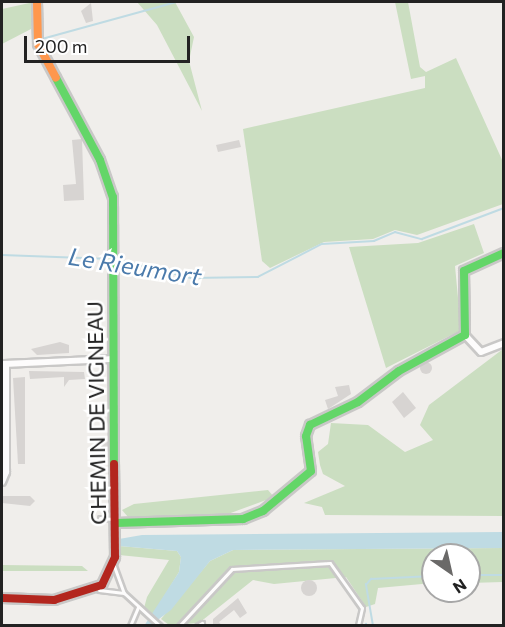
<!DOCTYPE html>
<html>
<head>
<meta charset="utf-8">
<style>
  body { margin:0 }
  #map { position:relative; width:505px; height:627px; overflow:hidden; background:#f0eeeb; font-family:Commissioner,sans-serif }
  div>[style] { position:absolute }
  .forest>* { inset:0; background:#cbdec1 }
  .water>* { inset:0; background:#bfdbe3 }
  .stream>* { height:1.5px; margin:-0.75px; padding:0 0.75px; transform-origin:0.75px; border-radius:0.75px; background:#bfdbe3 }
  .building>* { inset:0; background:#d7d4d2 }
  .round { border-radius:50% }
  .roads { filter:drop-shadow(2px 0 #c9c8c7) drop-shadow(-2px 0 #c9c8c7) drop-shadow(0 2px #c9c8c7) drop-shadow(0 -2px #c9c8c7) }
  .lane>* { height:3px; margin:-1.5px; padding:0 1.5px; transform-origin:1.5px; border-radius:1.5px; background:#fdfcfc }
  .street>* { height:6px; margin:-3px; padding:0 3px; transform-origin:3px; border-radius:3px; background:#fdfcfc }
  .fast>* { height:8px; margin:-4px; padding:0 4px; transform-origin:4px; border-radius:4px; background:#63d668 }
  .slow>* { height:8px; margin:-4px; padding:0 4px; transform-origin:4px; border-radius:4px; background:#ff974d }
  .jam>* { height:8px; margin:-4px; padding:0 4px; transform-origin:4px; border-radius:4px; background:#b3261e }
  span { translate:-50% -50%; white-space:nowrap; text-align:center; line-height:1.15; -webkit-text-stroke:5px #fff; paint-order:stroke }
  .street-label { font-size:22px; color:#222 }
  .water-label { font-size:24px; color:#4a7aab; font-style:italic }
  .frame { position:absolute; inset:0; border:3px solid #222; pointer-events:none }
  .north { position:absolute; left:421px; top:543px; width:60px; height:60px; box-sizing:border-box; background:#fff; border:2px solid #a7a7a7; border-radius:50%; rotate:146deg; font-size:16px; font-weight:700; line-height:24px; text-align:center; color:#222 }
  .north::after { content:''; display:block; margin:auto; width:21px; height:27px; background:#6a6968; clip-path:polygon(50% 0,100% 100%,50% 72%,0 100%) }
  .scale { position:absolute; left:24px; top:36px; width:166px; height:27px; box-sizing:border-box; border:3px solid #222; border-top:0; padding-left:8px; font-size:18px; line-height:21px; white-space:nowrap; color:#222; -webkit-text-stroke:4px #fff; paint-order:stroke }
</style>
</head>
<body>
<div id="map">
  <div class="forest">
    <div style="clip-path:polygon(34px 2px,31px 29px,2px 44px,2px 9px)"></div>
    <div style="clip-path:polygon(137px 2px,175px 2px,194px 37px,189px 61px,202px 111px,157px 25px)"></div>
    <div style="clip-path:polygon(395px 2px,408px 2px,420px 67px,426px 72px,456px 58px,503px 162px,503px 204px,417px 235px,395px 230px,373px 239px,324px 242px,270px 268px,262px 261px,243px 129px,425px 88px,425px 76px,411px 79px)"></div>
    <div style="clip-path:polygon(474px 224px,484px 253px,455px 266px,461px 330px,386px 368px,349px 247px,418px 243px)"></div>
    <div style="clip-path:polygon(503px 349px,503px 516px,325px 515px,322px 507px,304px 503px,345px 486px,323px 474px,320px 465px,318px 452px,328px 444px,331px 423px,368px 425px,405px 452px,433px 440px,420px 425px,429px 405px)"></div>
    <div style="clip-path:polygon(268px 490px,274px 497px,228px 514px,128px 517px,122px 510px,134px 504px)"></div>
    <div style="clip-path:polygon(119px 546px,177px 551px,181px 557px,179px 572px,152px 616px,144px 608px,147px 597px,169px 560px,119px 555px)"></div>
    <div style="clip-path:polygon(503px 548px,503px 582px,469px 583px,469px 555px,433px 555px,433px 583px,378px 588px,375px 604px,366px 607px,346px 577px,274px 584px,253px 580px,199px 623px,169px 625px,161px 619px,210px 561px,233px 550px)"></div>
    <div style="clip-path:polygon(2px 565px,82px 566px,88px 571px,2px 571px)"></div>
  </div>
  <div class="water">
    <div style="clip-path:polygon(503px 532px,504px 548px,233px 550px,210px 561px,171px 610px,151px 625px,144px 626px,179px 572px,181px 557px,177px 551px,119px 546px,119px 539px,142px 535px)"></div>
  </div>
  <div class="stream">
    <div style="left:42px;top:39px;width:139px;rotate:-15.4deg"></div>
    <div style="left:2px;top:255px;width:109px;rotate:2.1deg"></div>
    <div style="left:116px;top:259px;width:77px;rotate:14.2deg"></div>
    <div style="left:191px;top:278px;width:67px;rotate:-0.9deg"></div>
    <div style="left:258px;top:277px;width:72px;rotate:-27.3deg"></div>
    <div style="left:322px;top:244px;width:52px;rotate:-3.3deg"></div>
    <div style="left:374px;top:241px;width:23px;rotate:-23deg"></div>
    <div style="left:395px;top:232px;width:28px;rotate:15deg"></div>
    <div style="left:422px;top:239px;width:88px;rotate:-20.7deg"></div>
    <div style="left:469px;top:575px;width:35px"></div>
    <div style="left:365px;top:626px;width:2px;rotate:-63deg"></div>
    <div style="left:373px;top:626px;width:42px;rotate:-99.7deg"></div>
    <div style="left:366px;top:585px;width:8px;rotate:-50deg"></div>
    <div style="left:371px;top:579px;width:62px;rotate:-2.8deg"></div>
  </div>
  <div class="building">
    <div style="clip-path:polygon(91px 3px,93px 21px,86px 23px,81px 11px)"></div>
    <div style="clip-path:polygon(82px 139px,84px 200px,64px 201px,63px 185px,76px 184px,72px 140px)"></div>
    <div style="clip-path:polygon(239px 140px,241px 147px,218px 152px,216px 145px)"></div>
    <div style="clip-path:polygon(60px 342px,69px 345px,69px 353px,37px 355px,31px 349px)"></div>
    <div class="round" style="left:420px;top:362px;width:12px;height:12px"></div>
    <div style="clip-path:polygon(29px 371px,84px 372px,85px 379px,69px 380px,64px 387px,64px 377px,30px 379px)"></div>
    <div style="clip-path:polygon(25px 377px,25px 464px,18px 464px,13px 378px)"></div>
    <div style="clip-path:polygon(349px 385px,351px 394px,328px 409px,325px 400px,338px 396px,335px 387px)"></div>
    <div style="clip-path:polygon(403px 392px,416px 408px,404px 418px,392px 402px)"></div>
    <div style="clip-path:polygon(108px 440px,108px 454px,98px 456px,95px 443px)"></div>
    <div style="clip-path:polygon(2px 496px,30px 496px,35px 501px,30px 506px,2px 503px)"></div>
    <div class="round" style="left:301px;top:580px;width:16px;height:16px"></div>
    <div style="clip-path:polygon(238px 598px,247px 613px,240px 618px,234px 610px,219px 622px,222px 626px,213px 626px,213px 619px)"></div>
  </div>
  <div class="roads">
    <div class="lane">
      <div style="left:100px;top:518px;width:14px;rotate:4deg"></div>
      <div style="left:114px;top:566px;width:29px;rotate:70deg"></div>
      <div style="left:124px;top:593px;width:49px;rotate:42.5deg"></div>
      <div style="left:99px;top:590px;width:25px;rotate:7deg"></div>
      <div style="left:130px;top:626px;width:21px;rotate:-67deg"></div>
      <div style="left:179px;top:626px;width:78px;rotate:-47.1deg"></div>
      <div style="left:232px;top:569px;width:98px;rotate:-3.5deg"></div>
      <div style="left:330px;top:563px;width:55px;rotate:54.6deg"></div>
      <div style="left:362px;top:608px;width:18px;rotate:103deg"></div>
      <div style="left:197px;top:626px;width:6px;rotate:-31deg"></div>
    </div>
    <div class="street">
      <div style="left:465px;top:335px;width:23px;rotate:47deg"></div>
      <div style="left:481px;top:352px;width:25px;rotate:-21deg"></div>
      <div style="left:2px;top:364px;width:110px;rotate:-2.6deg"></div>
      <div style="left:2px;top:482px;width:11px;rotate:-68deg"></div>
      <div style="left:6px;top:472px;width:108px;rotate:-90deg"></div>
    </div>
    <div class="fast">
      <div style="left:56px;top:78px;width:93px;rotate:61.8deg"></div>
      <div style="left:100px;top:160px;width:39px;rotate:71deg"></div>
      <div style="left:113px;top:197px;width:267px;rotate:89.8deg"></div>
      <div style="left:116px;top:523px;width:127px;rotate:-1.8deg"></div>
      <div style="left:243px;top:519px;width:22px;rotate:-22deg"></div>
      <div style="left:263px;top:511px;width:62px;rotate:-39.8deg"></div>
      <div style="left:311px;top:471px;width:35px;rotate:-98deg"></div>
      <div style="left:306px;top:436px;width:12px;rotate:-70deg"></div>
      <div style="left:310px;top:425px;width:53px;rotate:-25.6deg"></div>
      <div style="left:358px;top:402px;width:51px;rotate:-37.1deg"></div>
      <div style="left:399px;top:371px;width:75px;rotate:-28.6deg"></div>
      <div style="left:465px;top:335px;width:64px;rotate:-90.9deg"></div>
      <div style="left:464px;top:271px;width:44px;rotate:-24.2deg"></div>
    </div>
    <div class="slow">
      <div style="left:37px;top:2px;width:42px;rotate:88.6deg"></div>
      <div style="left:38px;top:44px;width:38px;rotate:62deg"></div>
    </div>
    <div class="jam">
      <div style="left:2px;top:598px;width:52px;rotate:2.2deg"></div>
      <div style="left:54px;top:600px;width:50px;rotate:-17.4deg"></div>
      <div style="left:102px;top:585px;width:31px;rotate:-65deg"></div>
      <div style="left:115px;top:557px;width:93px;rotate:-90.6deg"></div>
    </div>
  </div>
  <div class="street-label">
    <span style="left:96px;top:413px;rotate:-91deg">CHEMIN DE VIGNEAU</span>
  </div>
  <div class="water-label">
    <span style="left:135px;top:266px;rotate:9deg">Le Rieumort</span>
  </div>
  <div class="frame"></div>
  <div class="north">N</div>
  <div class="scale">200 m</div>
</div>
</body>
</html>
